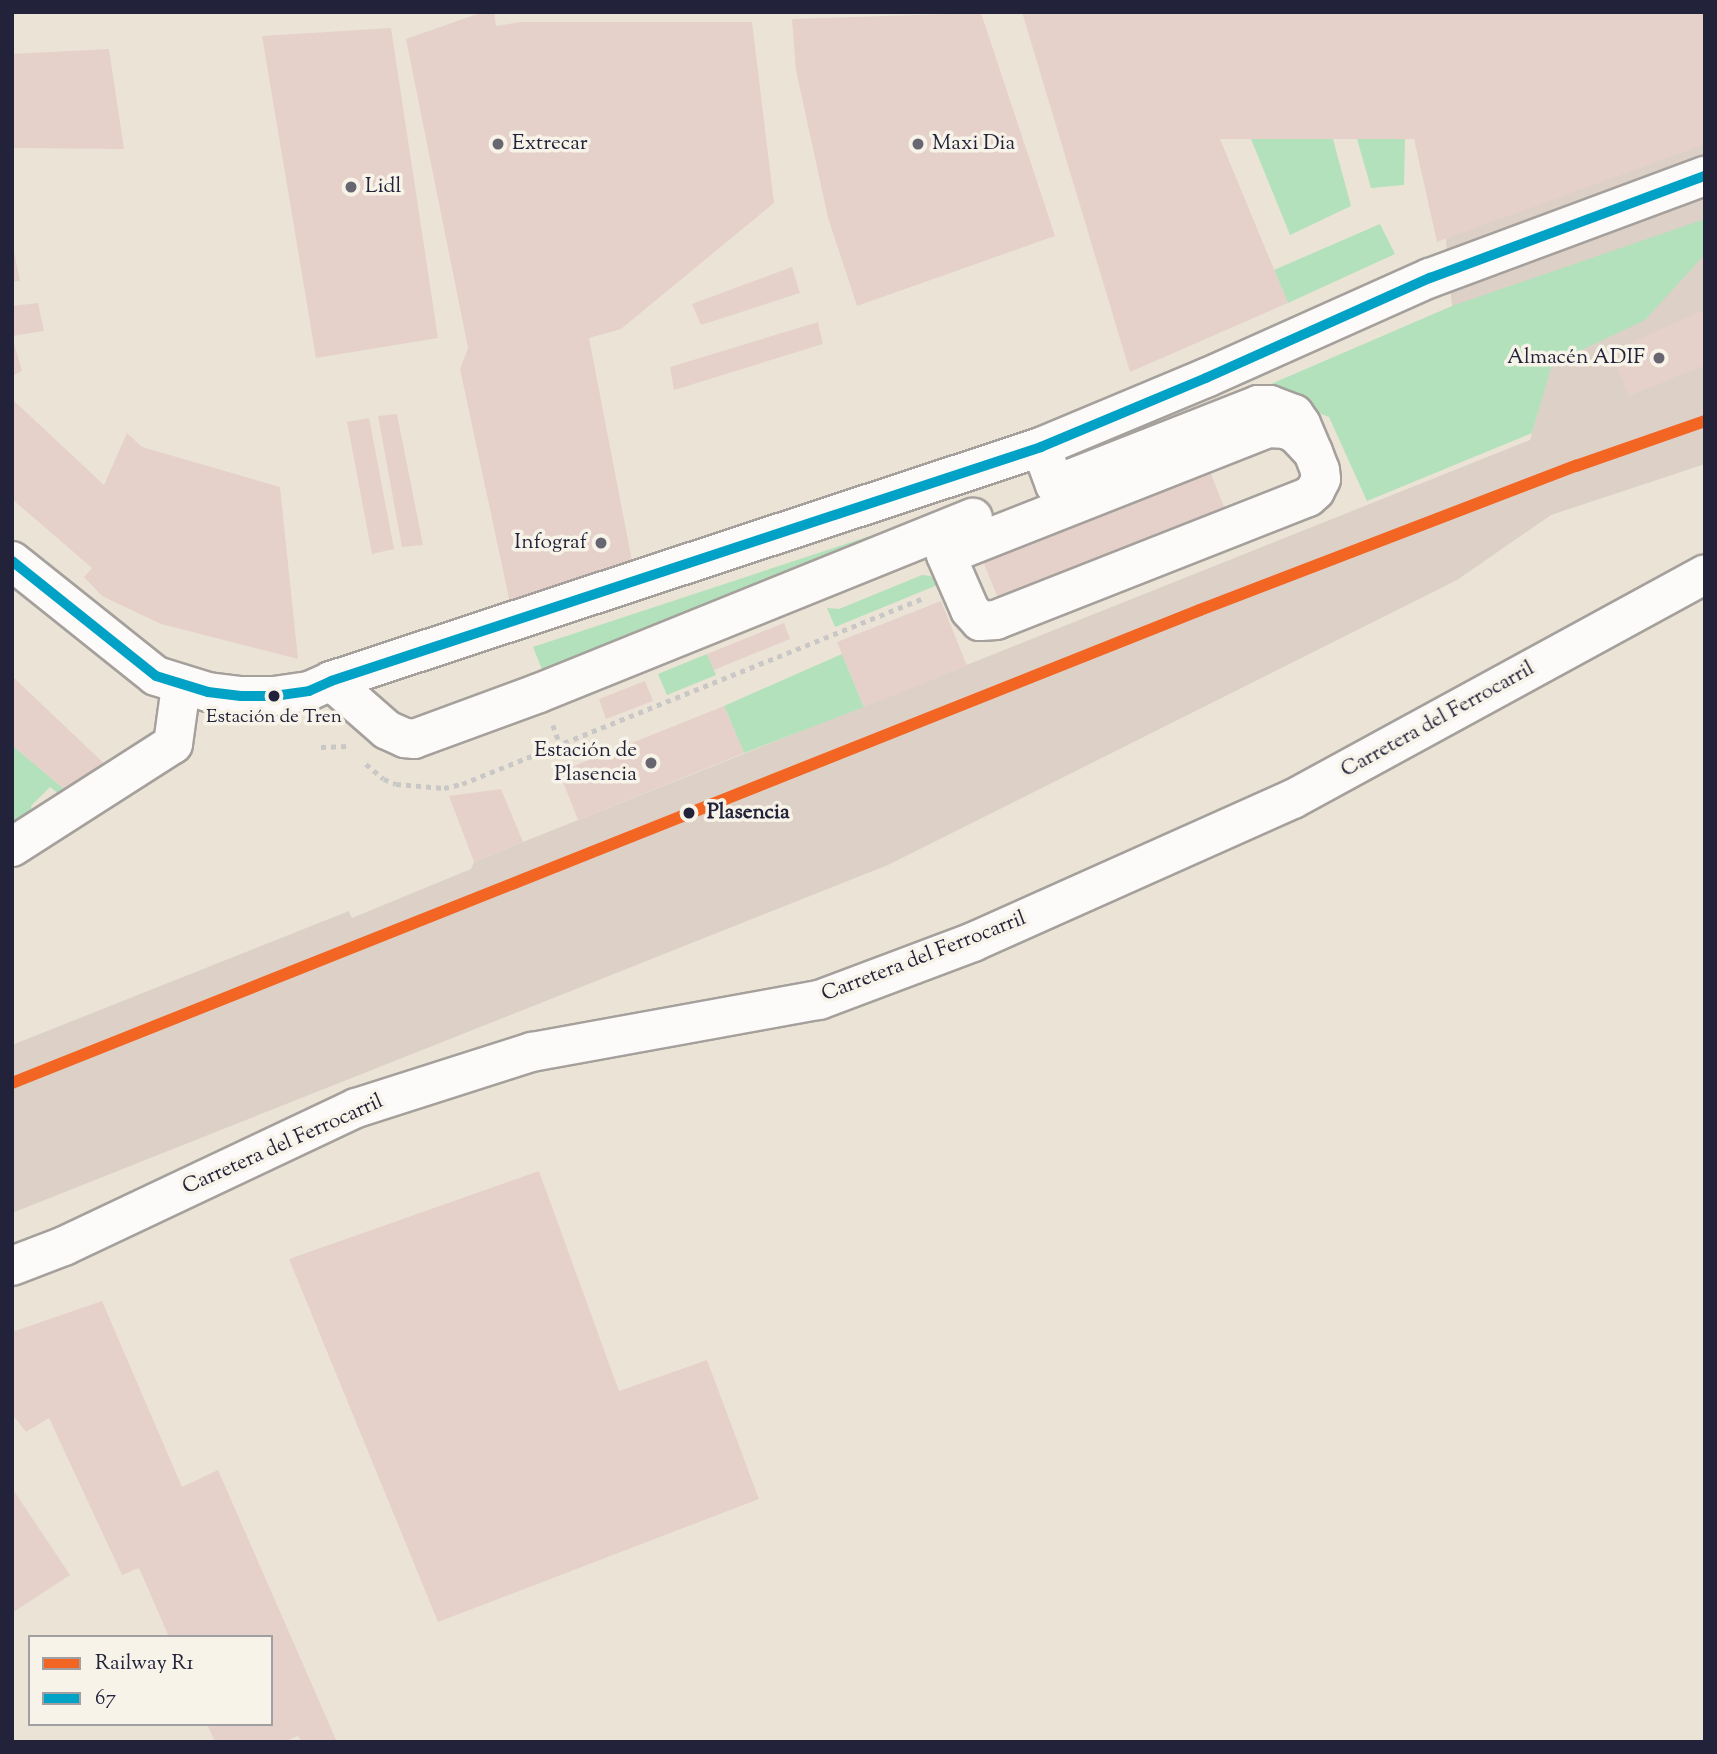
<!DOCTYPE html>
<html>
<head>
<meta charset="utf-8">
<style>
  body { margin:0 }
  #map { position:relative; width:1717px; height:1754px; overflow:hidden; background:#ebe4d6; font-family:"Sorts Mill Goudy",serif }
  div>[style] { position:absolute }
  .industrial>* { inset:0; background:#dcd0c7 }
  .green>* { inset:0; background:#b2e1bb }
  .building>* { inset:0; background:#e5d1ca }
  .path>* { height:4.5px; margin-top:-2.25px; transform-origin:0; background:repeating-linear-gradient(90deg,#cac8c7 0 5px,transparent 0 10px) }
  .roads { filter:drop-shadow(2px 0 #a5a09c) drop-shadow(-2px 0 #a5a09c) drop-shadow(0 2px #a5a09c) drop-shadow(0 -2px #a5a09c) }
  .minor>* { height:38px; margin:-19px; padding:0 19px; transform-origin:19px; border-radius:19px; background:#fcfbf9 }
  .bus-1>* { height:10px; margin:-5px; padding:0 5px; transform-origin:5px; border-radius:5px; background:#02a2c7 }
  .rail-1>* { height:12px; margin:-6px; padding:0 6px; transform-origin:6px; border-radius:6px; background:#f26522 }
  .dots>* { width:19px; height:19px; translate:-50% -50%; box-sizing:border-box; border:4px solid #f7f3e8; border-radius:50% }
  span { translate:-50% -50%; white-space:nowrap; text-align:center; line-height:1.15; -webkit-text-stroke:7px #f7f3e8; paint-order:stroke }
  .bus-label { font-size:19px; color:#22223b }
  .poi-label { font-size:21px; color:#22223b }
  .left { translate:0 -50%; text-align:left }
  .right { translate:-100% -50%; text-align:right }
  .street-label { font-size:21px; color:#22223b }
  .stop-label { font-size:21px; color:#22223b; font-weight:700 }
  .frame { position:absolute; inset:0; border:14px solid #22223b; pointer-events:none }
  .legend { position:absolute; left:28px; top:1635px; width:245px; height:91px; box-sizing:border-box; background:#f7f3e8; border:2px solid #a29fa3; margin:0; padding:9px 12px; list-style:none; font-size:21px; color:#22223b }
  .legend li { display:flex; align-items:center; gap:14px; height:35px }
  .legend b { width:35px; border:2px solid #a29fa3 }
</style>
</head>
<body>
<div id="map">
  <div class="industrial">
    <div style="clip-path:polygon(1425px 12px,1705px 12px,1705px 464px,1551px 515px,1457px 580px,888px 865px,12px 1213px,12px 1045px,349px 911px,352px 918px,471px 869px,474px 862px,523px 842px,1530px 440px,1551px 365px,1487px 395px,1452px 306px)"></div>
  </div>
  <div class="green">
    <div style="clip-path:polygon(1251px 139px,1333px 139px,1351px 206px,1290px 235px)"></div>
    <div style="clip-path:polygon(1357px 139px,1405px 139px,1404px 185px,1371px 188px)"></div>
    <div style="clip-path:polygon(1705px 219px,1705px 254px,1645px 320px,1552px 364px,1532px 433px,1367px 501px,1329px 417px,1265px 392px,1271px 384px,1452px 306px)"></div>
    <div style="clip-path:polygon(1380px 224px,1395px 254px,1288px 303px,1274px 270px)"></div>
    <div style="clip-path:polygon(870px 536px,877px 545px,545px 677px,533px 647px)"></div>
    <div style="clip-path:polygon(922px 575px,930px 576px,940px 584px,835px 627px,827px 608px,839px 609px)"></div>
    <div style="clip-path:polygon(707px 654px,716px 675px,667px 695px,658px 674px)"></div>
    <div style="clip-path:polygon(842px 654px,864px 707px,744px 753px,724px 706px)"></div>
    <div style="clip-path:polygon(12px 745px,76px 799px,65px 799px,50px 787px,31px 806px,35px 821px,12px 834px)"></div>
  </div>
  <div class="building">
    <div style="clip-path:polygon(483px 12px,494px 12px,496px 26px,521px 22px,752px 22px,774px 203px,621px 329px,589px 338px,633px 566px,510px 603px,460px 369px,468px 348px,406px 39px)"></div>
    <div style="clip-path:polygon(1022px 12px,1705px 12px,1705px 144px,1437px 242px,1414px 139px,1220px 139px,1288px 303px,1130px 372px)"></div>
    <div style="clip-path:polygon(981px 13px,1055px 236px,857px 306px,828px 218px,796px 70px,792px 19px)"></div>
    <div style="clip-path:polygon(391px 28px,438px 338px,316px 358px,262px 36px)"></div>
    <div style="clip-path:polygon(109px 49px,124px 149px,12px 148px,12px 54px)"></div>
    <div style="clip-path:polygon(12px 241px,20px 281px,12px 282px)"></div>
    <div style="clip-path:polygon(792px 267px,800px 293px,701px 325px,692px 304px)"></div>
    <div style="clip-path:polygon(38px 303px,44px 331px,12px 336px,12px 306px)"></div>
    <div style="clip-path:polygon(1701px 311px,1705px 319px,1705px 365px,1629px 396px,1611px 352px)"></div>
    <div style="clip-path:polygon(818px 322px,823px 344px,674px 390px,670px 367px)"></div>
    <div style="clip-path:polygon(12px 337px,22px 371px,12px 376px)"></div>
    <div style="clip-path:polygon(12px 399px,104px 485px,127px 433px,142px 447px,280px 487px,298px 659px,161px 624px,102px 596px,84px 577px,92px 568px,12px 499px)"></div>
    <div style="clip-path:polygon(397px 414px,423px 545px,402px 547px,378px 416px)"></div>
    <div style="clip-path:polygon(369px 418px,394px 549px,372px 554px,347px 422px)"></div>
    <div style="clip-path:polygon(1207px 464px,1227px 514px,1001px 606px,981px 556px)"></div>
    <div style="clip-path:polygon(941px 601px,967px 666px,864px 707px,837px 642px)"></div>
    <div style="clip-path:polygon(784px 623px,790px 639px,714px 670px,707px 654px)"></div>
    <div style="clip-path:polygon(12px 676px,112px 771px,76px 799px,12px 745px)"></div>
    <div style="clip-path:polygon(645px 681px,653px 701px,606px 719px,599px 699px)"></div>
    <div style="clip-path:polygon(724px 706px,744px 753px,578px 820px,559px 772px)"></div>
    <div style="clip-path:polygon(501px 789px,523px 842px,474px 862px,449px 796px)"></div>
    <div style="clip-path:polygon(539px 1171px,619px 1391px,707px 1360px,759px 1499px,438px 1622px,289px 1259px)"></div>
    <div style="clip-path:polygon(102px 1301px,182px 1487px,218px 1470px,337px 1742px,302px 1742px,298px 1736px,284px 1742px,215px 1742px,207px 1724px,271px 1724px,271px 1637px,169px 1637px,139px 1568px,122px 1575px,49px 1418px,26px 1432px,12px 1414px,12px 1332px)"></div>
    <div style="clip-path:polygon(12px 1488px,70px 1575px,12px 1613px)"></div>
  </div>
  <div class="path">
    <div style="left:553px;top:725px;width:20px;rotate:70deg"></div>
    <div style="left:321px;top:747px;width:26px;rotate:-2deg"></div>
    <div style="left:366px;top:764px;width:23px;rotate:40deg"></div>
    <div style="left:384px;top:779px;width:13px;rotate:23deg"></div>
    <div style="left:396px;top:784px;width:48px;rotate:4.8deg"></div>
    <div style="left:444px;top:788px;width:18px;rotate:-13deg"></div>
    <div style="left:462px;top:784px;width:500px;rotate:-21.95deg"></div>
  </div>
  <div class="roads">
    <div class="minor">
      <div style="left:1041px;top:447px;width:40px;rotate:69.8deg"></div>
      <div style="left:1055px;top:485px;width:218px;rotate:-21.5deg"></div>
      <div style="left:1258px;top:405px;width:12px"></div>
      <div style="left:1270px;top:405px;width:26px;rotate:21deg"></div>
      <div style="left:1294px;top:414px;width:12px;rotate:55deg"></div>
      <div style="left:1301px;top:424px;width:30px;rotate:67deg"></div>
      <div style="left:1313px;top:452px;width:19px;rotate:69deg"></div>
      <div style="left:1320px;top:470px;width:9px;rotate:84deg"></div>
      <div style="left:1321px;top:479px;width:13px;rotate:117deg"></div>
      <div style="left:1315px;top:491px;width:9px;rotate:139deg"></div>
      <div style="left:1308px;top:497px;width:335px;rotate:158.5deg"></div>
      <div style="left:996px;top:620px;width:16px;rotate:176deg"></div>
      <div style="left:980px;top:621px;width:15px;rotate:-132deg"></div>
      <div style="left:970px;top:610px;width:60px;rotate:-113.6deg"></div>
      <div style="left:946px;top:555px;width:346px;rotate:-21.5deg"></div>
      <div style="left:1268px;top:428px;width:18px;rotate:3deg"></div>
      <div style="left:1286px;top:429px;width:11px;rotate:27deg"></div>
      <div style="left:1296px;top:434px;width:25px;rotate:47deg"></div>
      <div style="left:12px;top:561px;width:184px;rotate:38.6deg"></div>
      <div style="left:156px;top:676px;width:54px;rotate:17.1deg"></div>
      <div style="left:208px;top:692px;width:33px;rotate:7deg"></div>
      <div style="left:241px;top:696px;width:33px"></div>
      <div style="left:274px;top:696px;width:35px;rotate:-8deg"></div>
      <div style="left:309px;top:691px;width:24px;rotate:-24deg"></div>
      <div style="left:331px;top:681px;width:748px;rotate:-18.24deg"></div>
      <div style="left:1041px;top:447px;width:179px;rotate:-22.7deg"></div>
      <div style="left:1206px;top:378px;width:245px;rotate:-24.1deg"></div>
      <div style="left:1430px;top:278px;width:293px;rotate:-20.4deg"></div>
      <div style="left:331px;top:681px;width:74px;rotate:41.2deg"></div>
      <div style="left:387px;top:730px;width:20px;rotate:24deg"></div>
      <div style="left:405px;top:738px;width:9px;rotate:6deg"></div>
      <div style="left:414px;top:739px;width:133px;rotate:-20.2deg"></div>
      <div style="left:539px;top:693px;width:468px;rotate:-22deg"></div>
      <div style="left:12px;top:847px;width:191px;rotate:-32.6deg"></div>
      <div style="left:173px;top:744px;width:59px;rotate:-82.1deg"></div>
      <div style="left:12px;top:1266px;width:56px;rotate:-21deg"></div>
      <div style="left:64px;top:1246px;width:323px;rotate:-25.3deg"></div>
      <div style="left:356px;top:1108px;width:185px;rotate:-17.7deg"></div>
      <div style="left:532px;top:1052px;width:292px;rotate:-10.3deg"></div>
      <div style="left:819px;top:1000px;width:165px;rotate:-20.6deg"></div>
      <div style="left:973px;top:942px;width:350px;rotate:-24.1deg"></div>
      <div style="left:1293px;top:799px;width:469px;rotate:-28.6deg"></div>
    </div>
  </div>
  <div class="bus-1">
    <div style="left:12px;top:561px;width:184px;rotate:38.6deg"></div>
    <div style="left:156px;top:676px;width:54px;rotate:17.1deg"></div>
    <div style="left:208px;top:692px;width:33px;rotate:7deg"></div>
    <div style="left:241px;top:696px;width:33px"></div>
    <div style="left:274px;top:696px;width:35px;rotate:-8deg"></div>
    <div style="left:309px;top:691px;width:24px;rotate:-24deg"></div>
    <div style="left:331px;top:681px;width:748px;rotate:-18.24deg"></div>
    <div style="left:1041px;top:447px;width:179px;rotate:-22.7deg"></div>
    <div style="left:1206px;top:378px;width:245px;rotate:-24.1deg"></div>
    <div style="left:1430px;top:278px;width:293px;rotate:-20.4deg"></div>
  </div>
  <div class="rail-1">
    <div style="left:12px;top:1083px;width:1279px;rotate:-21.71deg"></div>
    <div style="left:1200px;top:610px;width:403px;rotate:-21deg"></div>
    <div style="left:1576px;top:466px;width:137px;rotate:-19.2deg"></div>
  </div>
  <div class="dots">
    <div style="left:498px;top:144px;background:#686671"></div>
    <div style="left:918px;top:144px;background:#686671"></div>
    <div style="left:351px;top:187px;background:#686671"></div>
    <div style="left:1659px;top:358px;background:#686671"></div>
    <div style="left:601px;top:543px;background:#686671"></div>
    <div style="left:274px;top:696px;background:#22223b"></div>
    <div style="left:651px;top:763px;background:#686671"></div>
    <div style="left:689px;top:813px;background:#22223b"></div>
  </div>
  <div class="bus-label">
    <span style="left:274px;top:718px">Estación de Tren</span>
  </div>
  <div class="poi-label">
    <span class="left" style="left:512px;top:144px">Extrecar</span>
    <span class="left" style="left:932px;top:144px">Maxi Dia</span>
    <span class="left" style="left:365px;top:187px">Lidl</span>
    <span class="right" style="left:1645px;top:358px">Almacén ADIF</span>
    <span class="right" style="left:587px;top:543px">Infograf</span>
    <span class="right" style="left:637px;top:763px">Estación de<br>Plasencia</span>
  </div>
  <div class="street-label">
    <span style="left:1438px;top:720px;rotate:-29deg">Carretera del Ferrocarril</span>
    <span style="left:924px;top:957px;rotate:-21deg">Carretera del Ferrocarril</span>
    <span style="left:283px;top:1145px;rotate:-24deg">Carretera del Ferrocarril</span>
  </div>
  <div class="stop-label">
    <span class="left" style="left:707px;top:813px">Plasencia</span>
  </div>
  <div class="frame"></div>
  <ul class="legend">
  <li><b style="height:9px;background:#f26522"></b>Railway R1</li>
  <li><b style="height:9px;background:#02a2c7"></b>67</li>
  </ul>
</div>
</body>
</html>
